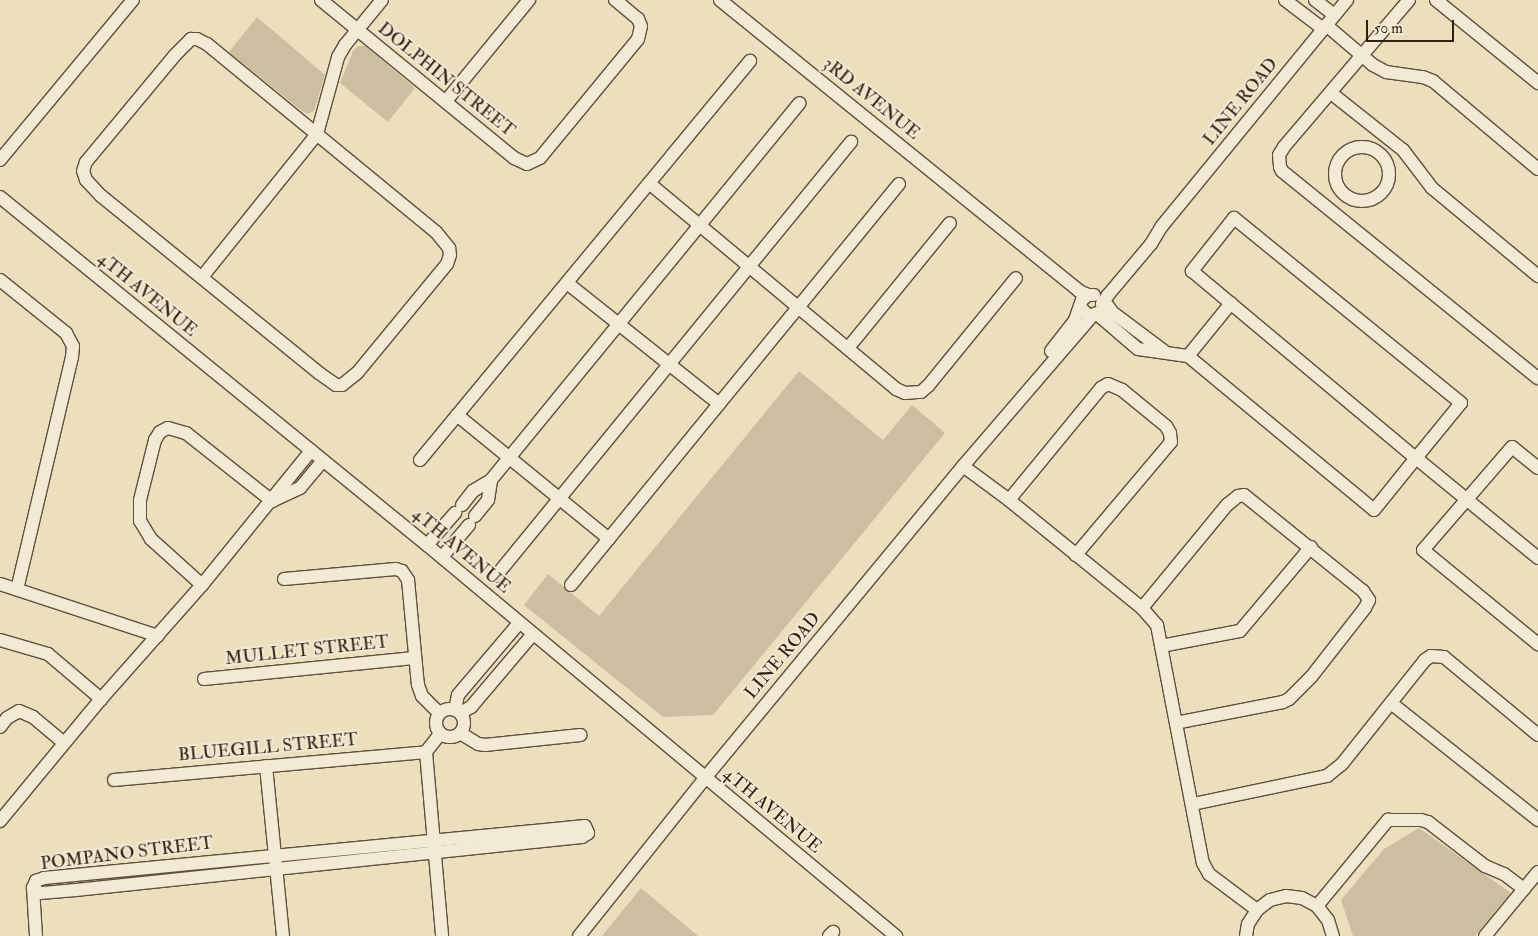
<!DOCTYPE html>
<html>
<head>
<meta charset="utf-8">
<style>
  body { margin:0 }
  #map { position:relative; width:1538px; height:936px; overflow:hidden; background:#ebdfbe; font-family:"IM FELL Double Pica",serif }
  div>[style] { position:absolute }
  .green>* { inset:0; background:#cbbfa0 }
  .roads { filter:drop-shadow(1px 0 #5e503c) drop-shadow(-1px 0 #5e503c) drop-shadow(0 1px #5e503c) drop-shadow(0 -1px #5e503c) }
  .minor>* { height:12px; margin:-6px; padding:0 6px; transform-origin:6px; border-radius:6px; background:#f2ead5 }
  .minor>.ring { margin:-6px; padding:0; box-sizing:content-box; background:none; border:12px solid #f2ead5; border-radius:50% }
  span { translate:-50% -50%; white-space:nowrap; text-align:center; line-height:1.15; -webkit-text-stroke:4px #f2ead5; paint-order:stroke }
  .street-label { font-size:18px; color:#2f2110 }
  .scale { position:absolute; left:1366px; top:20px; width:88px; height:22px; box-sizing:border-box; border:2px solid #2f2110; border-top:0; padding-left:6px; font-size:15px; line-height:18px; white-space:nowrap; color:#2f2110; -webkit-text-stroke:4px #f2ead5; paint-order:stroke }
</style>
</head>
<body>
<div id="map">
  <div class="green">
    <div style="clip-path:polygon(257px 17px,325px 75px,314px 111px,308px 114px,302px 111px,229px 52px)"></div>
    <div style="clip-path:polygon(358px 46px,365px 46px,415px 88px,388px 122px,340px 83px,353px 51px)"></div>
    <div style="clip-path:polygon(799px 371px,883px 440px,912px 405px,945px 433px,713px 715px,663px 717px,524px 605px,548px 574px,599px 616px)"></div>
    <div style="clip-path:polygon(1419px 828px,1511px 893px,1475px 936px,1353px 936px,1341px 900px,1384px 849px)"></div>
    <div style="clip-path:polygon(641px 888px,698px 936px,602px 936px)"></div>
  </div>
  <div class="roads">
    <div class="minor">
      <div style="left:321px;top:0;width:249px;rotate:39.3deg"></div>
      <div style="left:514px;top:158px;width:14px;rotate:25deg"></div>
      <div style="left:527px;top:164px;width:14px;rotate:-25deg"></div>
      <div style="left:540px;top:158px;width:154px;rotate:-50.5deg"></div>
      <div style="left:638px;top:39px;width:13px;rotate:-77deg"></div>
      <div style="left:641px;top:26px;width:8px;rotate:-113deg"></div>
      <div style="left:638px;top:19px;width:30px;rotate:-140deg"></div>
      <div style="left:720px;top:0;width:462px;rotate:39deg"></div>
      <div style="left:1079px;top:291px;width:10px;rotate:24deg"></div>
      <div style="left:1285px;top:0;width:48px;rotate:37.3deg"></div>
      <div style="left:1315px;top:0;width:24px;rotate:38deg"></div>
      <div style="left:1409px;top:0;width:193px;rotate:130.4deg"></div>
      <div style="left:1284px;top:147px;width:9px;rotate:122deg"></div>
      <div style="left:1279px;top:155px;width:12px;rotate:85deg"></div>
      <div style="left:1280px;top:167px;width:4px;rotate:63deg"></div>
      <div style="left:1282px;top:171px;width:329px;rotate:39deg"></div>
      <div style="left:1436px;top:0;width:132px;rotate:39.1deg"></div>
      <div style="left:1326px;top:25px;width:62px;rotate:40.4deg"></div>
      <div style="left:1373px;top:65px;width:15px;rotate:28deg"></div>
      <div style="left:1386px;top:72px;width:37px;rotate:8deg"></div>
      <div style="left:1423px;top:77px;width:11px;rotate:22deg"></div>
      <div style="left:1433px;top:81px;width:137px;rotate:40deg"></div>
      <div style="left:191px;top:39px;width:6px"></div>
      <div style="left:197px;top:39px;width:11px;rotate:27deg"></div>
      <div style="left:207px;top:44px;width:296px;rotate:39.4deg"></div>
      <div style="left:436px;top:232px;width:21px;rotate:51deg"></div>
      <div style="left:449px;top:248px;width:7px;rotate:82deg"></div>
      <div style="left:450px;top:255px;width:9px;rotate:108deg"></div>
      <div style="left:447px;top:264px;width:141px;rotate:129.5deg"></div>
      <div style="left:357px;top:373px;width:19px;rotate:141deg"></div>
      <div style="left:342px;top:385px;width:6px;rotate:180deg"></div>
      <div style="left:336px;top:385px;width:21px;rotate:-145deg"></div>
      <div style="left:319px;top:373px;width:281px;rotate:-140.9deg"></div>
      <div style="left:101px;top:196px;width:22px;rotate:-133deg"></div>
      <div style="left:86px;top:180px;width:9px;rotate:-108deg"></div>
      <div style="left:83px;top:171px;width:9px;rotate:-72deg"></div>
      <div style="left:86px;top:162px;width:139px;rotate:-50.2deg"></div>
      <div style="left:175px;top:55px;width:23px;rotate:-45deg"></div>
      <div style="left:1331px;top:93px;width:92px;rotate:38.4deg"></div>
      <div style="left:1403px;top:150px;width:48px;rotate:52.7deg"></div>
      <div style="left:1432px;top:188px;width:138px;rotate:39.7deg"></div>
      <div style="left:446px;top:101px;width:131px;rotate:-50.6deg"></div>
      <div class="ring" style="left:1335px;top:147px;width:42px;height:42px"></div>
      <div style="left:0;top:160px;width:208px;rotate:-50.3deg"></div>
      <div style="left:649px;top:183px;width:322px;rotate:39.8deg"></div>
      <div style="left:896px;top:389px;width:10px;rotate:24deg"></div>
      <div style="left:905px;top:393px;width:16px;rotate:-4deg"></div>
      <div style="left:921px;top:392px;width:9px;rotate:-41deg"></div>
      <div style="left:928px;top:386px;width:139px;rotate:-50.8deg"></div>
      <div style="left:0;top:197px;width:551px;rotate:39.18deg"></div>
      <div style="left:427px;top:545px;width:611px;rotate:39.82deg"></div>
      <div style="left:202px;top:277px;width:184px;rotate:-51.2deg"></div>
      <div style="left:317px;top:134px;width:80px;rotate:-74.7deg"></div>
      <div style="left:338px;top:57px;width:14px;rotate:-60deg"></div>
      <div style="left:345px;top:45px;width:58px;rotate:-50.6deg"></div>
      <div style="left:0;top:280px;width:85px;rotate:38.8deg"></div>
      <div style="left:66px;top:333px;width:15px;rotate:62deg"></div>
      <div style="left:73px;top:346px;width:11px;rotate:95deg"></div>
      <div style="left:72px;top:357px;width:238px;rotate:103.3deg"></div>
      <div style="left:567px;top:283px;width:194px;rotate:38.5deg"></div>
      <div style="left:1108px;top:306px;width:7px;rotate:56deg"></div>
      <div style="left:1112px;top:312px;width:65px;rotate:36.9deg"></div>
      <div style="left:1081px;top:308px;width:11px;rotate:45deg"></div>
      <div style="left:1089px;top:316px;width:9px;rotate:-21deg"></div>
      <div style="left:1112px;top:312px;width:13px;rotate:-141deg"></div>
      <div style="left:1102px;top:304px;width:11px;rotate:-56deg"></div>
      <div style="left:1108px;top:295px;width:67px;rotate:-49.9deg"></div>
      <div style="left:1151px;top:244px;width:21px;rotate:-59deg"></div>
      <div style="left:1162px;top:226px;width:292px;rotate:-50.7deg"></div>
      <div style="left:1097px;top:314px;width:54px;rotate:40.5deg"></div>
      <div style="left:1138px;top:349px;width:50px;rotate:8deg"></div>
      <div style="left:1188px;top:356px;width:241px;rotate:39.6deg"></div>
      <div style="left:1374px;top:510px;width:67px;rotate:-51.1deg"></div>
      <div style="left:1416px;top:458px;width:71px;rotate:-50.7deg"></div>
      <div style="left:1461px;top:403px;width:293px;rotate:-140.8deg"></div>
      <div style="left:1234px;top:218px;width:68px;rotate:128.4deg"></div>
      <div style="left:1192px;top:271px;width:292px;rotate:39.9deg"></div>
      <div style="left:1416px;top:458px;width:158px;rotate:39.3deg"></div>
      <div style="left:848px;top:348px;width:161px;rotate:-50.8deg"></div>
      <div style="left:1051px;top:351px;width:39px;rotate:-52deg"></div>
      <div style="left:1075px;top:320px;width:21px;rotate:-71deg"></div>
      <div style="left:1082px;top:300px;width:8px;rotate:-40deg"></div>
      <div style="left:1088px;top:295px;width:6px"></div>
      <div style="left:1188px;top:356px;width:68px;rotate:-50.9deg"></div>
      <div style="left:457px;top:415px;width:196px;rotate:39.2deg"></div>
      <div style="left:420px;top:460px;width:518px;rotate:-50.41deg"></div>
      <div style="left:963px;top:466px;width:57px;rotate:36.5deg"></div>
      <div style="left:1009px;top:500px;width:171px;rotate:39.1deg"></div>
      <div style="left:1142px;top:608px;width:23px;rotate:49deg"></div>
      <div style="left:1157px;top:625px;width:242px;rotate:79.1deg"></div>
      <div style="left:1203px;top:863px;width:13px;rotate:61deg"></div>
      <div style="left:1209px;top:874px;width:60px;rotate:36.9deg"></div>
      <div style="left:1538px;top:468px;width:33px;rotate:-141deg"></div>
      <div style="left:1512px;top:447px;width:136px;rotate:130.8deg"></div>
      <div style="left:1423px;top:550px;width:149px;rotate:39.3deg"></div>
      <div style="left:274px;top:500px;width:29px;rotate:-25deg"></div>
      <div style="left:300px;top:488px;width:35px;rotate:-50deg"></div>
      <div style="left:1009px;top:500px;width:145px;rotate:-50.6deg"></div>
      <div style="left:1101px;top:388px;width:8px;rotate:-30deg"></div>
      <div style="left:1108px;top:384px;width:15px;rotate:23deg"></div>
      <div style="left:1122px;top:390px;width:57px;rotate:39.3deg"></div>
      <div style="left:1166px;top:426px;width:8px;rotate:60deg"></div>
      <div style="left:1170px;top:433px;width:9px;rotate:84deg"></div>
      <div style="left:1171px;top:442px;width:148px;rotate:130.1deg"></div>
      <div style="left:462px;top:505px;width:18px;rotate:-52deg"></div>
      <div style="left:473px;top:491px;width:21px;rotate:-31deg"></div>
      <div style="left:491px;top:480px;width:487px;rotate:-50.7deg"></div>
      <div style="left:475px;top:516px;width:21px;rotate:-51deg"></div>
      <div style="left:488px;top:500px;width:20px;rotate:-81deg"></div>
      <div style="left:427px;top:545px;width:43px;rotate:-48.8deg"></div>
      <div style="left:442px;top:557px;width:42px;rotate:-49.8deg"></div>
      <div style="left:496px;top:576px;width:561px;rotate:-50.72deg"></div>
      <div style="left:284px;top:579px;width:112px;rotate:-5.1deg"></div>
      <div style="left:396px;top:569px;width:6px;rotate:18deg"></div>
      <div style="left:402px;top:571px;width:11px;rotate:56deg"></div>
      <div style="left:408px;top:580px;width:105px;rotate:84.6deg"></div>
      <div style="left:418px;top:685px;width:12px;rotate:70deg"></div>
      <div style="left:422px;top:696px;width:24px;rotate:45deg"></div>
      <div style="left:0;top:584px;width:166px;rotate:18.2deg"></div>
      <div style="left:202px;top:585px;width:69px;rotate:-138deg"></div>
      <div style="left:151px;top:539px;width:21px;rotate:-121deg"></div>
      <div style="left:140px;top:521px;width:21px;rotate:-90deg"></div>
      <div style="left:140px;top:500px;width:62px;rotate:-76deg"></div>
      <div style="left:155px;top:440px;width:9px;rotate:-58deg"></div>
      <div style="left:160px;top:432px;width:9px;rotate:-27deg"></div>
      <div style="left:168px;top:428px;width:19px;rotate:16deg"></div>
      <div style="left:186px;top:433px;width:110px;rotate:38.3deg"></div>
      <div style="left:571px;top:585px;width:518px;rotate:-50.72deg"></div>
      <div style="left:1142px;top:608px;width:134px;rotate:-50.5deg"></div>
      <div style="left:1227px;top:505px;width:14px;rotate:-39deg"></div>
      <div style="left:1238px;top:496px;width:6px;rotate:-9deg"></div>
      <div style="left:1244px;top:495px;width:153px;rotate:38.9deg"></div>
      <div style="left:1363px;top:591px;width:11px;rotate:56deg"></div>
      <div style="left:1369px;top:600px;width:9px;rotate:117deg"></div>
      <div style="left:1365px;top:608px;width:88px;rotate:128deg"></div>
      <div style="left:1311px;top:677px;width:31px;rotate:135deg"></div>
      <div style="left:1289px;top:699px;width:7px;rotate:153deg"></div>
      <div style="left:1283px;top:702px;width:109px;rotate:168.9deg"></div>
      <div style="left:0;top:640px;width:50px;rotate:16.3deg"></div>
      <div style="left:48px;top:654px;width:70px;rotate:40.3deg"></div>
      <div style="left:1161px;top:646px;width:80px;rotate:-10.8deg"></div>
      <div style="left:1240px;top:631px;width:110px;rotate:-49.8deg"></div>
      <div style="left:204px;top:679px;width:211px;rotate:-5.7deg"></div>
      <div style="left:1391px;top:703px;width:188px;rotate:38.5deg"></div>
      <div class="ring" style="left:436px;top:709px;width:16px;height:16px"></div>
      <div style="left:455px;top:710px;width:15px;rotate:-79deg"></div>
      <div style="left:458px;top:695px;width:94px;rotate:-49.7deg"></div>
      <div style="left:460px;top:713px;width:13px;rotate:-29deg"></div>
      <div style="left:471px;top:707px;width:94px;rotate:-49.7deg"></div>
      <div style="left:0;top:727px;width:11px;rotate:-52deg"></div>
      <div style="left:7px;top:718px;width:14px;rotate:-30deg"></div>
      <div style="left:19px;top:711px;width:15px;rotate:23deg"></div>
      <div style="left:33px;top:717px;width:40px;rotate:40deg"></div>
      <div style="left:460px;top:733px;width:21px;rotate:31deg"></div>
      <div style="left:478px;top:744px;width:7px;rotate:8deg"></div>
      <div style="left:485px;top:745px;width:96px;rotate:-6deg"></div>
      <div style="left:440px;top:734px;width:23px;rotate:128deg"></div>
      <div style="left:426px;top:752px;width:185px;rotate:85deg"></div>
      <div style="left:266px;top:766px;width:171px;rotate:84.3deg"></div>
      <div style="left:114px;top:780px;width:313px;rotate:-5.1deg"></div>
      <div style="left:1193px;top:804px;width:137px;rotate:-11.8deg"></div>
      <div style="left:1327px;top:776px;width:19px;rotate:-39deg"></div>
      <div style="left:1342px;top:764px;width:133px;rotate:-51.4deg"></div>
      <div style="left:1425px;top:660px;width:7px;rotate:-34deg"></div>
      <div style="left:1431px;top:656px;width:13px;rotate:4deg"></div>
      <div style="left:1444px;top:657px;width:122px;rotate:39.7deg"></div>
      <div style="left:0;top:821px;width:158px;rotate:-50.4deg"></div>
      <div style="left:101px;top:699px;width:152px;rotate:-48.5deg"></div>
      <div style="left:202px;top:585px;width:173px;rotate:-50.9deg"></div>
      <div style="left:585px;top:826px;width:8px;rotate:67deg"></div>
      <div style="left:588px;top:833px;width:7px;rotate:146deg"></div>
      <div style="left:582px;top:837px;width:509px;rotate:174.02deg"></div>
      <div style="left:76px;top:890px;width:36px;rotate:175deg"></div>
      <div style="left:40px;top:893px;width:9px;rotate:-144deg"></div>
      <div style="left:33px;top:888px;width:8px;rotate:-67deg"></div>
      <div style="left:36px;top:881px;width:9px;rotate:-21deg"></div>
      <div style="left:44px;top:878px;width:543px;rotate:-5.49deg"></div>
      <div style="left:33px;top:888px;width:48px;rotate:86.4deg"></div>
      <div style="left:1317px;top:906px;width:112px;rotate:-50.5deg"></div>
      <div style="left:1388px;top:820px;width:33px"></div>
      <div style="left:1421px;top:820px;width:7px;rotate:16deg"></div>
      <div style="left:1428px;top:822px;width:72px;rotate:37.7deg"></div>
      <div style="left:1485px;top:866px;width:21px;rotate:23deg"></div>
      <div style="left:1504px;top:874px;width:25px;rotate:37deg"></div>
      <div style="left:579px;top:936px;width:202px;rotate:-51.4deg"></div>
      <div style="left:705px;top:778px;width:405px;rotate:-50.4deg"></div>
      <div style="left:963px;top:466px;width:199px;rotate:-49.3deg"></div>
      <div style="left:829px;top:936px;width:6px;rotate:-45deg"></div>
      <div style="left:1246px;top:936px;width:12px;rotate:-81deg"></div>
      <div style="left:1248px;top:924px;width:17px;rotate:-57deg"></div>
      <div style="left:1257px;top:910px;width:16px;rotate:-38deg"></div>
      <div style="left:1270px;top:900px;width:16px;rotate:-14deg"></div>
      <div style="left:1286px;top:896px;width:16px;rotate:7deg"></div>
      <div style="left:1302px;top:898px;width:17px;rotate:28deg"></div>
      <div style="left:1317px;top:906px;width:18px;rotate:52deg"></div>
      <div style="left:1328px;top:920px;width:17px;rotate:73deg"></div>
      <div style="left:1485px;top:936px;width:83px;rotate:-50.4deg"></div>
    </div>
  </div>
  <div class="street-label">
    <span style="left:446px;top:80px;rotate:39deg">DOLPHIN STREET</span>
    <span style="left:871px;top:99px;rotate:39deg">3RD AVENUE</span>
    <span style="left:1241px;top:102px;rotate:-51deg">LINE ROAD</span>
    <span style="left:147px;top:295px;rotate:39deg">4TH AVENUE</span>
    <span style="left:461px;top:551px;rotate:40deg">4TH AVENUE</span>
    <span style="left:307px;top:651px;rotate:-6deg">MULLET STREET</span>
    <span style="left:783px;top:656px;rotate:-50deg">LINE ROAD</span>
    <span style="left:268px;top:748px;rotate:-5deg">BLUEGILL STREET</span>
    <span style="left:772px;top:811px;rotate:40deg">4TH AVENUE</span>
    <span style="left:127px;top:854px;rotate:-7deg">POMPANO STREET</span>
  </div>
  <div class="scale">50 m</div>
</div>
</body>
</html>
